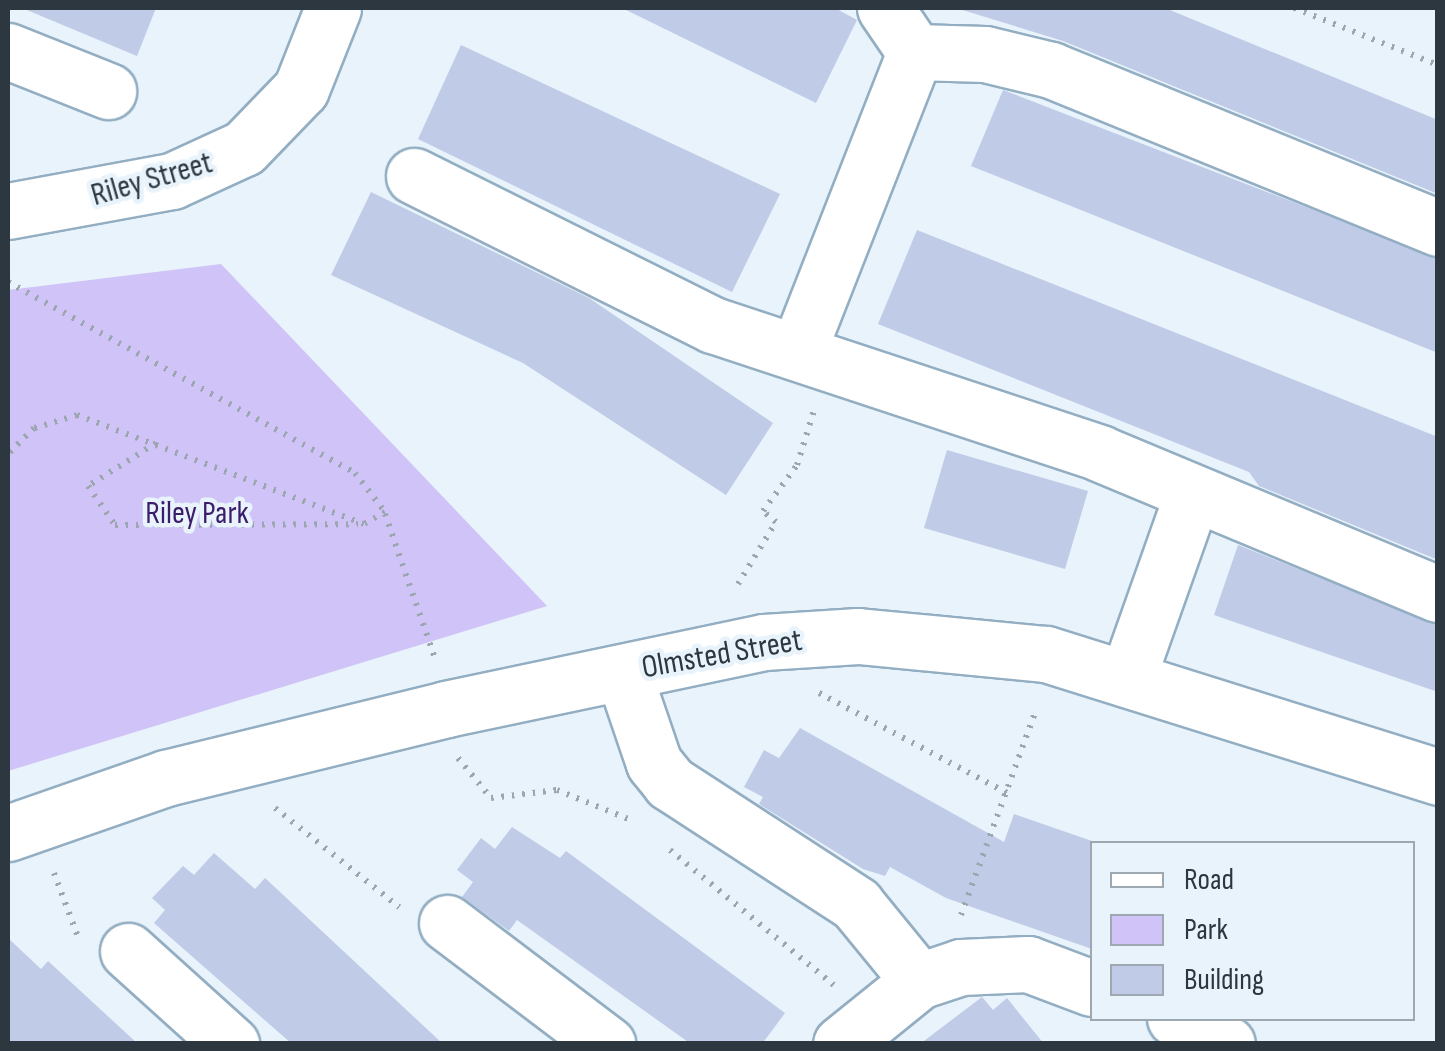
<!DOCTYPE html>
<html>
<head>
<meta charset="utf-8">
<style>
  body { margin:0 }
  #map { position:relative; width:1445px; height:1051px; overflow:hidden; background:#e8f3fb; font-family:"Sofia Sans Condensed",sans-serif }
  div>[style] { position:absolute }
  .green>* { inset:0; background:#d0c3f7 }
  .building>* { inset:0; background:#c0cbe7 }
  .path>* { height:6px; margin-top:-3px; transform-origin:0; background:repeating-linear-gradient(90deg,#9ba6ae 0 2.5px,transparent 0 10.5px) }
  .roads { filter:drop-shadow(2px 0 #93aec2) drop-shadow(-2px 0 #93aec2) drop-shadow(0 2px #93aec2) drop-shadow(0 -2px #93aec2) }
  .minor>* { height:55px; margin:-27.5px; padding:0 27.5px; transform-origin:27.5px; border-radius:27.5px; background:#fff }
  span { translate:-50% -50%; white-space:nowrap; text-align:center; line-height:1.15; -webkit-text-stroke:9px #e8f3fb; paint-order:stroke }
  .street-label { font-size:32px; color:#2c373f }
  .park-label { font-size:32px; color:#3c1d6c }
  .frame { position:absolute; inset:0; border:10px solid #2c373f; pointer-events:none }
  .legend { position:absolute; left:1090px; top:841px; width:325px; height:180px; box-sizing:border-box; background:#e8f3fb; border:2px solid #9da8b0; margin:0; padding:12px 18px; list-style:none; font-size:30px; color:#2c373f }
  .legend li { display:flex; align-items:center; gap:20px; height:50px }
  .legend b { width:50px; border:2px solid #9da8b0 }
</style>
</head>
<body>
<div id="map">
  <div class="green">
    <div style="clip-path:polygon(221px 264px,547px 606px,8px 771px,8px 290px)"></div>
  </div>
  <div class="building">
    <div style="clip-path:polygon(22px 8px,156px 8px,137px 56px)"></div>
    <div style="clip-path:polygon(622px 8px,835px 8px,857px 20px,816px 103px)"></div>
    <div style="clip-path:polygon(956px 8px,1165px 8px,1438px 120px,1438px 194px,1063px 41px)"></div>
    <div style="clip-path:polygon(461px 45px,780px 194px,732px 292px,418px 139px)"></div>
    <div style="clip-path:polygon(1003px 90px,1438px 258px,1438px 353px,971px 166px)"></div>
    <div style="clip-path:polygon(371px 192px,589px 298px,773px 423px,726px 495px,523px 363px,331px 275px)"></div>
    <div style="clip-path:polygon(917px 230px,1438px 437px,1438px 560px,1259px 486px,1249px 472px,878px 324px)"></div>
    <div style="clip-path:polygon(947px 450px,1088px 491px,1065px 569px,924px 528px)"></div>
    <div style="clip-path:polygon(1238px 545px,1438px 625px,1438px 692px,1214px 615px)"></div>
    <div style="clip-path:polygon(800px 728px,1004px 842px,1014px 814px,1092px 841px,1092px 949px,946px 898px,890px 867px,885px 876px,863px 869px,759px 804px,763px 797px,744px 787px,764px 750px,779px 758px)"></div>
    <div style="clip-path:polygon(512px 827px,560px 858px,566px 851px,785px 1013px,762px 1044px,691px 1044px,517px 920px,509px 931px,462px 897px,473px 882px,457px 870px,481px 838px,495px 849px)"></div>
    <div style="clip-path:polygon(214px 853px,255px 889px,265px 878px,443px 1044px,292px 1044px,154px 923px,165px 910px,152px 898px,183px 866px,194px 875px)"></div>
    <div style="clip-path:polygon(8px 938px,41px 969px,48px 961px,138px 1044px,8px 1044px)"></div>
    <div style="clip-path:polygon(982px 997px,993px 1010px,1007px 998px,1044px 1044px,920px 1044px)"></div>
  </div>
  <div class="path">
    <div style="left:1294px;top:8px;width:155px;rotate:21.6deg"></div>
    <div style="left:8px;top:282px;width:396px;rotate:28.8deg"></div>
    <div style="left:355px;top:473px;width:49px;rotate:52.4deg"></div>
    <div style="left:385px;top:512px;width:24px;rotate:150deg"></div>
    <div style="left:364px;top:524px;width:307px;rotate:-159.2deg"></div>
    <div style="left:77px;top:415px;width:45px;rotate:163.2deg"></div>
    <div style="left:34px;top:428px;width:37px;rotate:135deg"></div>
    <div style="left:156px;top:443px;width:80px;rotate:147.7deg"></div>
    <div style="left:88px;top:486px;width:47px;rotate:55.3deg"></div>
    <div style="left:115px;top:525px;width:243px;rotate:-0.2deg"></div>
    <div style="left:385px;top:514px;width:152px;rotate:70.9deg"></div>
    <div style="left:738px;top:584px;width:73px;rotate:-58.5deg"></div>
    <div style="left:776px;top:522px;width:17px;rotate:-140deg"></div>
    <div style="left:763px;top:511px;width:57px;rotate:-53.5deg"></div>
    <div style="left:797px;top:465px;width:58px;rotate:-72.8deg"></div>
    <div style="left:819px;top:693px;width:213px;rotate:28deg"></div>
    <div style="left:458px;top:758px;width:52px;rotate:50.5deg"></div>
    <div style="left:491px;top:798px;width:66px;rotate:-6.9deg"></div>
    <div style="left:557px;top:790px;width:77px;rotate:22.2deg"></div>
    <div style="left:275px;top:808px;width:159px;rotate:38.6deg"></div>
    <div style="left:670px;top:850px;width:212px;rotate:39.5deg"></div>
    <div style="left:54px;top:873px;width:68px;rotate:69.4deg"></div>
    <div style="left:961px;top:915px;width:218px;rotate:-69.9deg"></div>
  </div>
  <div class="roads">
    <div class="minor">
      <div style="left:885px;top:8px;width:53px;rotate:55.7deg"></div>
      <div style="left:8px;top:51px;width:108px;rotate:21.8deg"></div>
      <div style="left:915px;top:52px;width:70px;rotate:1.6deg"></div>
      <div style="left:985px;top:54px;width:68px;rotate:13.6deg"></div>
      <div style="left:1051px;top:70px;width:418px;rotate:22.2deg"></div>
      <div style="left:414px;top:176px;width:334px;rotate:26.5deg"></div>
      <div style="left:713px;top:325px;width:407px;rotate:18.3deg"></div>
      <div style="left:1099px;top:453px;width:367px;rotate:22.6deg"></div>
      <div style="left:8px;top:211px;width:167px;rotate:-10.4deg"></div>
      <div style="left:172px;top:181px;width:79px;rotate:-24.6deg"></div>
      <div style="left:244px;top:148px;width:82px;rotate:-46deg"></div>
      <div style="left:301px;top:89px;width:87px;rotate:-68.4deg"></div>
      <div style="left:798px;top:351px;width:321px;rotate:-68.6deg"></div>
      <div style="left:623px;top:672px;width:96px;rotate:71.2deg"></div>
      <div style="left:654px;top:763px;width:26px;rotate:51deg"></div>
      <div style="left:670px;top:783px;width:222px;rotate:33deg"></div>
      <div style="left:856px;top:904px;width:99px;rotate:50.7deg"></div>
      <div style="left:1127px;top:679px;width:192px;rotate:-70.5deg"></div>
      <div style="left:8px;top:833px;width:167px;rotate:-19.2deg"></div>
      <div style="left:166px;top:778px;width:288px;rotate:-13.8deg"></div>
      <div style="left:446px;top:709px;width:325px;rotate:-11.9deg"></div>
      <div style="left:764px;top:642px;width:94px;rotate:-3.7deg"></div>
      <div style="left:858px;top:636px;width:189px;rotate:5.5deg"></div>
      <div style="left:1046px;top:654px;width:411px;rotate:17.4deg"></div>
      <div style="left:447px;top:923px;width:201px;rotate:37.1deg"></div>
      <div style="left:128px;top:951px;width:139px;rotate:42.1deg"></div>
      <div style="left:1175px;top:1018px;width:58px;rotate:26.6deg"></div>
      <div style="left:841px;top:1044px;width:100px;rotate:-38.9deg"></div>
      <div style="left:919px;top:981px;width:44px;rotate:-18.4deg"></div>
      <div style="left:961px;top:967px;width:67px;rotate:-2.6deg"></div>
      <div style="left:1028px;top:964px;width:68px;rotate:20.6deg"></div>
    </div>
  </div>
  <div class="street-label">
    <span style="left:152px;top:180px;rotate:-16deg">Riley Street</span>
    <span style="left:722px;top:655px;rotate:-10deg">Olmsted Street</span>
  </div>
  <div class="park-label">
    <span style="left:197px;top:514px">Riley Park</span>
  </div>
  <div class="frame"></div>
  <ul class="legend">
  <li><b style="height:12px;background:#fff"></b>Road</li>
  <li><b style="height:28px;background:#d0c3f7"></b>Park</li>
  <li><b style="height:28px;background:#c0cbe7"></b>Building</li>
  </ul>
</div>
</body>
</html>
